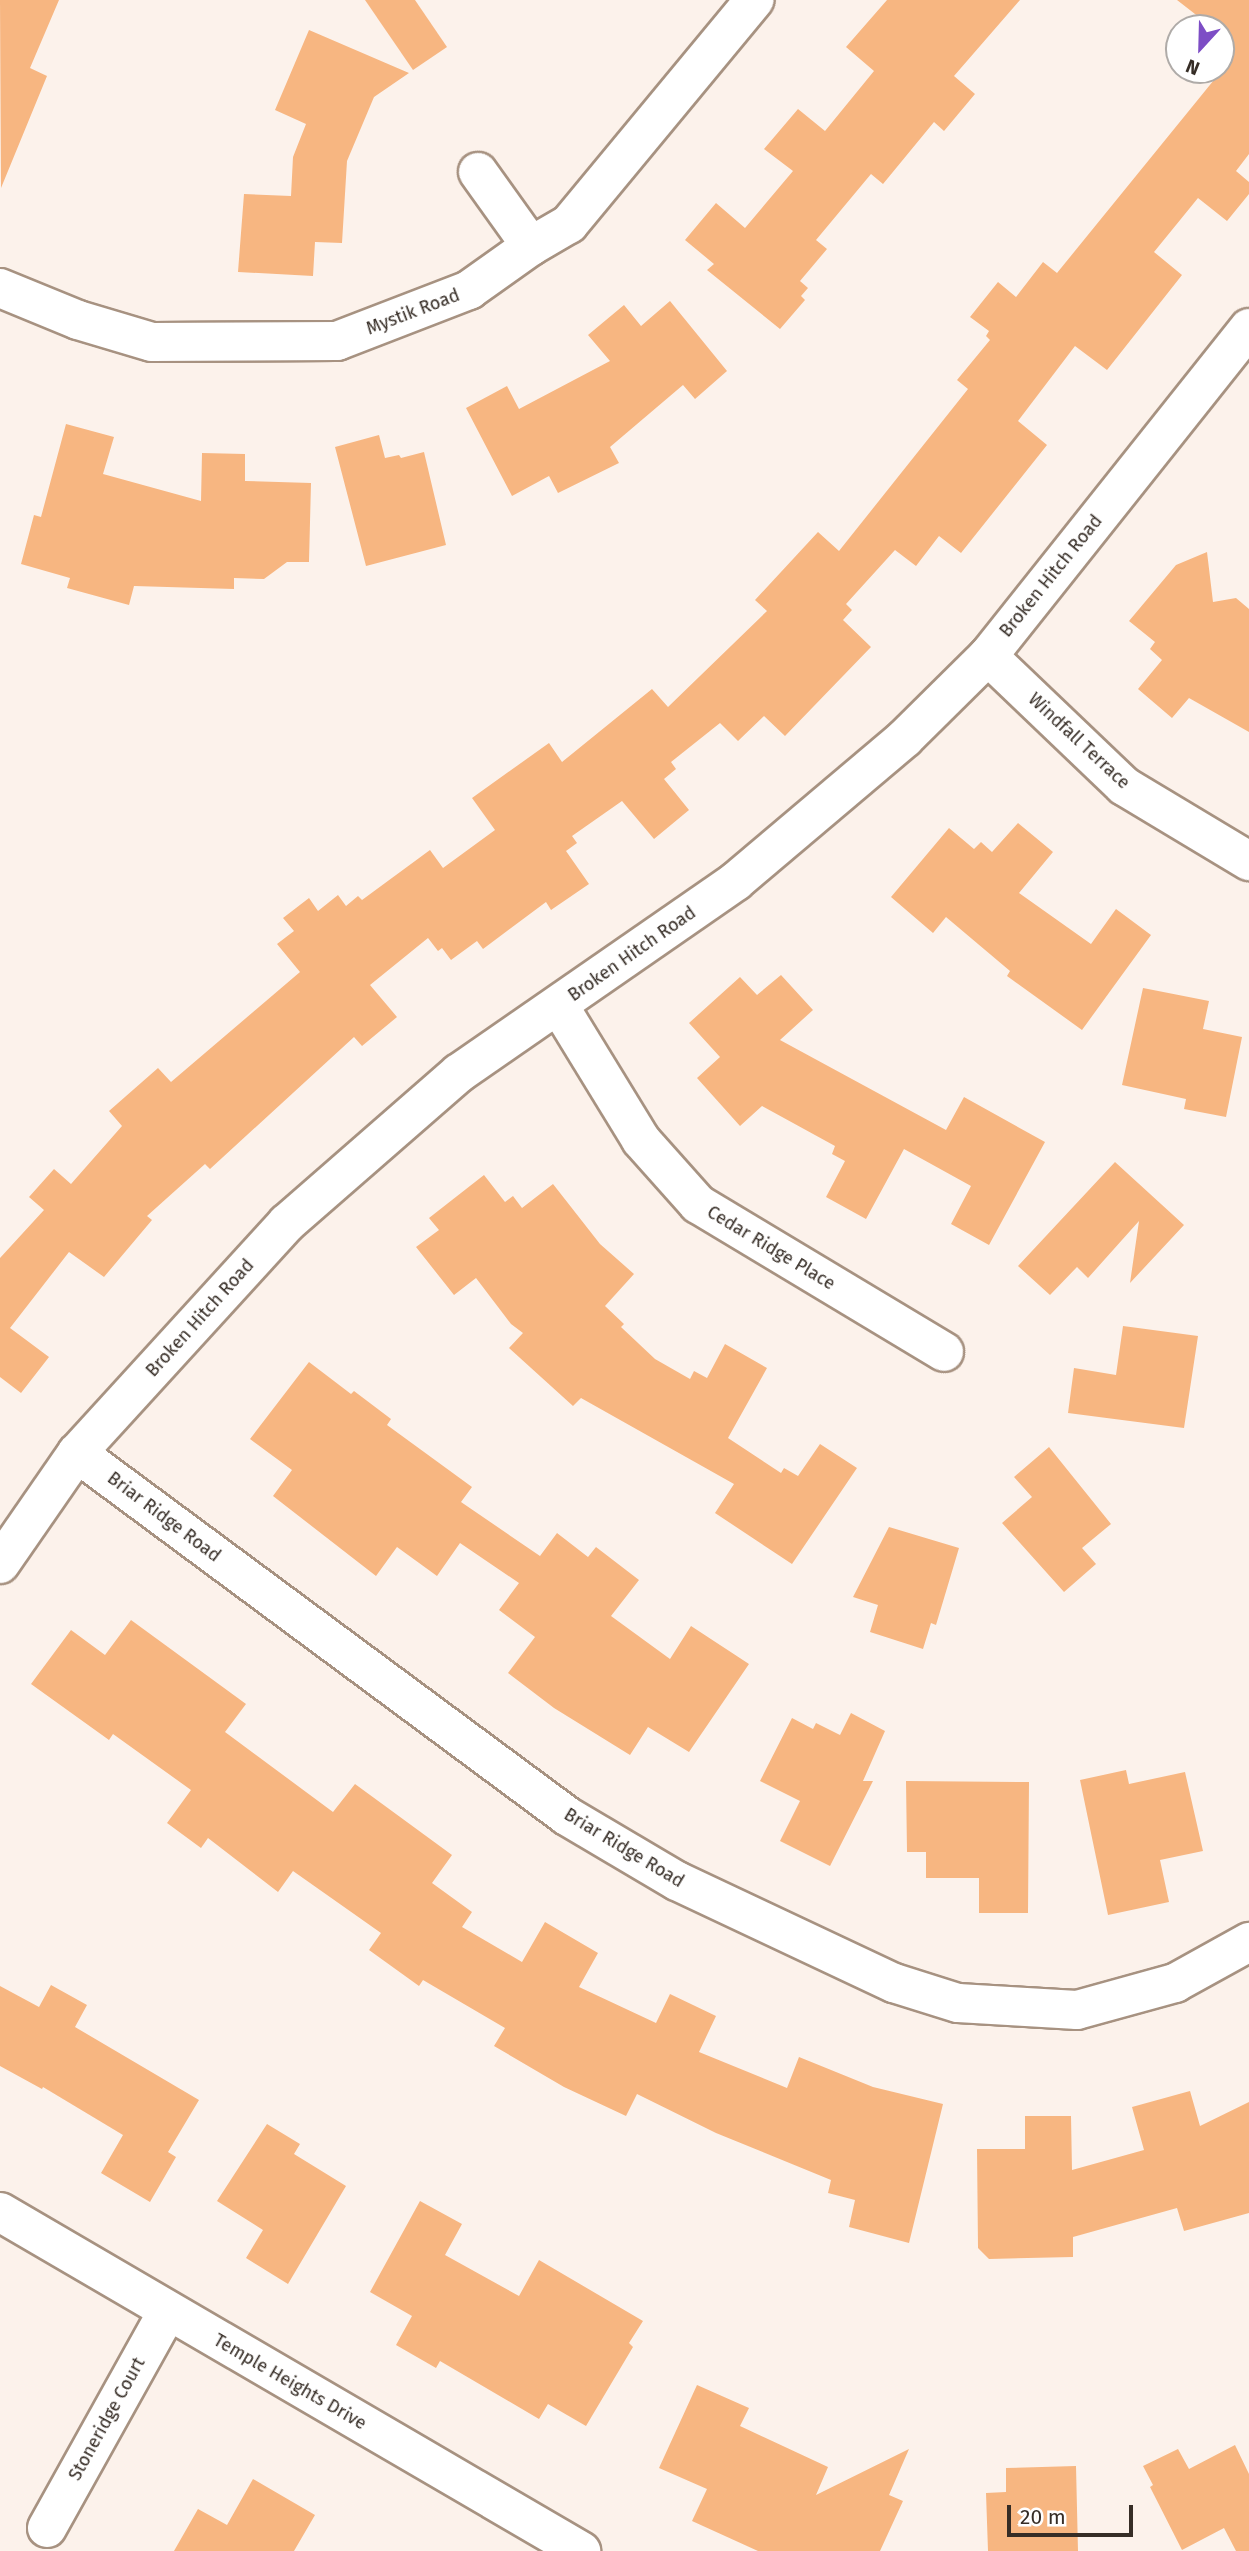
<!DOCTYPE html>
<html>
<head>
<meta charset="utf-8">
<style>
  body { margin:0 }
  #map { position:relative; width:1249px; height:2551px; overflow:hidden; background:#fcf2eb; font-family:"Fira Sans",sans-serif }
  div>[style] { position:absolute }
  .building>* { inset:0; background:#f7b681 }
  .roads { filter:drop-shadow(2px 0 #a79281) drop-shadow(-2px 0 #a79281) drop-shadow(0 2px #a79281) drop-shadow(0 -2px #a79281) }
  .street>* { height:38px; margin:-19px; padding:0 19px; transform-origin:19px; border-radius:19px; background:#fff }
  .secondary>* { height:38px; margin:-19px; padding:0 19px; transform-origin:19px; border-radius:19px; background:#fff }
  span { translate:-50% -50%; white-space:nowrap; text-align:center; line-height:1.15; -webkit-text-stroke:6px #fff; paint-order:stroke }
  .street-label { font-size:18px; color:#362d26 }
  .north { position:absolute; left:1165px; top:14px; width:70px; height:70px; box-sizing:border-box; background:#fff; border:2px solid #afaba8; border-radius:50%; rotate:202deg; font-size:19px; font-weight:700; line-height:28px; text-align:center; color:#362d26 }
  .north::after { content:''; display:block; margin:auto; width:24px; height:32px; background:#7d4dc5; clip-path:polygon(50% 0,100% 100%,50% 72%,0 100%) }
  .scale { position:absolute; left:1007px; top:2505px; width:126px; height:32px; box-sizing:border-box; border:4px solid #362d26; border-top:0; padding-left:9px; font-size:21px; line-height:24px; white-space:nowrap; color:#362d26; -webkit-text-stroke:5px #fff; paint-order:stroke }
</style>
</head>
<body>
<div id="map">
  <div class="building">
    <div style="clip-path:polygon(0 0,59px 0,30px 68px,47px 76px,1px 188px)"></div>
    <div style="clip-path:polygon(365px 0,415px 0,447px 47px,413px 70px)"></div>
    <div style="clip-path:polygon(887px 0,1020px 0,954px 76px,975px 94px,944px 131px,934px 122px,883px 184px,871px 174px,816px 240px,827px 249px,800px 281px,808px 288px,801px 296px,805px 300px,780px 329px,707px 270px,714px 264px,685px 240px,716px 203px,745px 228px,793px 171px,764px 149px,798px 109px,825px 131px,874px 71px,846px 47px)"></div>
    <div style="clip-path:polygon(1177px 0,1249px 0,1249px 154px,1236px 171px,1249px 182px,1249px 194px,1227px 221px,1198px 198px,1154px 252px,1182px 275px,1107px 370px,1075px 346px,1018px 421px,1047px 445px,961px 553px,939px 536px,916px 566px,895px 550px,846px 604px,852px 610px,843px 620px,871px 647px,785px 736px,764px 716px,738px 741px,720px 723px,671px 762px,676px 769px,664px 779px,689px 810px,654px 839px,622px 801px,572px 836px,577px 843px,566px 851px,589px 884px,551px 910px,546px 902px,483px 949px,477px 941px,451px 960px,442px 948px,438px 951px,428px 938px,370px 985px,397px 1017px,362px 1046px,354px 1037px,210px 1169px,205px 1164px,147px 1216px,152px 1220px,104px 1277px,69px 1252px,10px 1328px,49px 1357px,21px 1393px,0 1377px,0 1258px,44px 1210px,29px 1197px,54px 1169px,71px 1184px,122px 1126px,109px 1111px,158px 1068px,171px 1082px,300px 972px,277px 944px,294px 931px,283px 918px,309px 898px,318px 911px,338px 895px,346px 906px,358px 896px,362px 900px,430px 850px,443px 868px,495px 830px,472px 798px,549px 743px,562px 762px,652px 689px,668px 707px,767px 611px,755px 600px,818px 532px,839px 551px,968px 389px,957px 380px,990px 340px,986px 336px,989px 331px,970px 317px,998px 282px,1016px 297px,1043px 262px,1057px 273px,1218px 75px,1211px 70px,1221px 70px,1221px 28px,1213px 28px)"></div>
    <div style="clip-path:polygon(309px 30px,409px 73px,374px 97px,347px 161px,342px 243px,315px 242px,313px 276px,238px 272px,244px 194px,291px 196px,293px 157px,306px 124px,275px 110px)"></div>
    <div style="clip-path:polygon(670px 301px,727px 371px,695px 399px,683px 385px,610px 447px,619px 463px,558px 493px,549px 476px,512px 496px,466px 408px,507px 386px,519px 409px,610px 361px,588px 335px,624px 305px,641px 326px)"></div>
    <div style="clip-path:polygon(66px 424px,114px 437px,103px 474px,201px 501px,202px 453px,245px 454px,245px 481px,311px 483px,309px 562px,287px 562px,264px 579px,234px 578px,234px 589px,134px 586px,129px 605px,67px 588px,70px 578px,21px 564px,34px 515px,41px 517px)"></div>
    <div style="clip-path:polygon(379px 435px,385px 458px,399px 455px,401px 458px,424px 452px,446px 545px,366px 566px,335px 447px)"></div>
    <div style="clip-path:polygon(1207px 552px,1213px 602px,1236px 598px,1249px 609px,1249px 732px,1189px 698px,1172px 718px,1138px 689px,1162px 660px,1150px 649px,1155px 642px,1129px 621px,1176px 565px)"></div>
    <div style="clip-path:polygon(1018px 823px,1053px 852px,1019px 893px,1091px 944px,1116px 909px,1151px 935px,1082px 1030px,1007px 976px,1010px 971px,946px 917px,933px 933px,891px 897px,949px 828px,974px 849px,981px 842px,992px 852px)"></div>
    <div style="clip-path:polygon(781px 975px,813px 1010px,780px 1040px,946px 1130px,964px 1097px,1045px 1142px,989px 1245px,951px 1224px,971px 1186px,904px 1149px,866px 1219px,826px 1197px,845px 1161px,832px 1154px,835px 1146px,762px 1106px,740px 1126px,697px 1078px,720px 1057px,689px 1023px,740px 977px,757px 995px)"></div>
    <div style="clip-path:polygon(1143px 988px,1209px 1001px,1203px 1029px,1242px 1037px,1226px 1117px,1184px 1109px,1186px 1099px,1122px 1085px)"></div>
    <div style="clip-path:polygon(1115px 1162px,1184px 1225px,1130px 1283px,1139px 1221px,1088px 1278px,1077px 1267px,1050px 1295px,1018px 1266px)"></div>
    <div style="clip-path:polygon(484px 1175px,505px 1202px,513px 1196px,522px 1208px,553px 1184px,600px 1244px,634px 1274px,605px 1306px,624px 1324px,621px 1327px,655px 1359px,690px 1379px,694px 1371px,707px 1378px,725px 1344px,767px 1368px,728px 1438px,781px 1473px,784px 1468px,798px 1476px,820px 1444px,857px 1468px,792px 1564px,715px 1513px,734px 1484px,581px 1398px,573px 1406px,509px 1348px,523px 1333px,511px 1324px,476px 1278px,454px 1295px,416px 1247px,439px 1230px,429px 1218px)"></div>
    <div style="clip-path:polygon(1123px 1326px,1198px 1336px,1184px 1428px,1068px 1413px,1074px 1368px,1116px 1375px)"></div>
    <div style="clip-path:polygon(309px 1362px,351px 1394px,354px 1391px,391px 1419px,387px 1425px,472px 1487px,461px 1502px,540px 1556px,557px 1533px,588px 1557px,596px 1547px,639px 1580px,611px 1616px,670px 1659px,691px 1626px,749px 1664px,689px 1752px,648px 1727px,630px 1755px,554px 1708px,508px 1673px,535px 1637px,499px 1610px,519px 1583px,460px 1543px,437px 1576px,397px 1547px,376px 1576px,273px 1496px,292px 1470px,250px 1439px)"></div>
    <div style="clip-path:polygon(1049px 1447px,1111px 1524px,1082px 1548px,1096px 1564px,1064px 1592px,1002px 1523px,1032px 1497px,1014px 1477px)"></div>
    <div style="clip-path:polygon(889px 1527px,959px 1548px,936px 1625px,931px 1623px,923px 1649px,870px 1632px,878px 1605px,853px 1597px)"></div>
    <div style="clip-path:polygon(131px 1620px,246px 1704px,225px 1732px,333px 1812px,355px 1784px,452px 1855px,432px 1883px,472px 1912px,462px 1927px,522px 1962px,545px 1922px,598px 1953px,579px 1987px,656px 2023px,670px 1994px,716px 2016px,699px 2052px,787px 2088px,799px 2057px,873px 2087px,943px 2104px,909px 2243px,849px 2227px,855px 2200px,828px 2193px,831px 2180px,716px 2133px,637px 2094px,626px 2116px,564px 2087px,494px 2046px,505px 2028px,423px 1980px,419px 1986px,369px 1950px,381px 1933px,293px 1871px,278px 1892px,208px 1838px,201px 1848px,167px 1823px,191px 1790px,113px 1734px,109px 1740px,31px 1684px,71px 1630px,105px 1655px)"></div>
    <div style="clip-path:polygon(851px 1713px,885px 1731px,863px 1781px,873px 1781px,830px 1866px,780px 1841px,800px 1801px,760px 1781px,792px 1718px,813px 1729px,816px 1723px,840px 1735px)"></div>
    <div style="clip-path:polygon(1126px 1770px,1129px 1784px,1185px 1772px,1203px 1851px,1160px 1860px,1169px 1902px,1108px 1915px,1080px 1780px)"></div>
    <div style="clip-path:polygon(906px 1781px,1029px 1782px,1028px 1913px,979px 1913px,979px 1878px,926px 1878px,926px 1852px,907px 1852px)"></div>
    <div style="clip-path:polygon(51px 1985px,87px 2005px,75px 2027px,199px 2100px,168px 2152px,176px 2157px,150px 2202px,101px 2173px,123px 2135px,43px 2087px,42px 2089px,0 2066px,0 1986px,39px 2007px)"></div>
    <div style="clip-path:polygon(1190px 2091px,1200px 2126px,1249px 2102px,1249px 2213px,1184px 2231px,1177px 2208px,1073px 2237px,1073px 2257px,989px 2259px,978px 2248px,977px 2149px,1025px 2149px,1025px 2116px,1071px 2116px,1072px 2170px,1144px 2150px,1132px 2107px)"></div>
    <div style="clip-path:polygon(267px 2124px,300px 2144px,294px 2154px,346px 2186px,288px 2284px,246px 2258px,263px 2230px,217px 2201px)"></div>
    <div style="clip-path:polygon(420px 2201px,462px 2224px,445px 2255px,519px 2296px,539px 2260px,643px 2321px,629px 2343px,633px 2347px,586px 2426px,548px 2404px,539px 2419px,440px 2361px,436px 2368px,396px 2345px,412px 2316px,370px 2292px)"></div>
    <div style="clip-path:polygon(697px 2385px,749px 2408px,740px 2426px,828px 2467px,816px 2495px,909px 2449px,889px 2495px,903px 2501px,880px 2551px,758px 2551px,692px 2521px,707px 2489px,659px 2468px)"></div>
    <div style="clip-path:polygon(1235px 2445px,1249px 2474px,1249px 2551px,1236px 2551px,1224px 2528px,1182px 2550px,1150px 2487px,1153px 2485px,1143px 2466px,1178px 2449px,1189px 2469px)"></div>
    <div style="clip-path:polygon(1076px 2466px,1078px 2551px,988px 2551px,986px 2493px,1006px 2492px,1006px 2468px)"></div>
    <div style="clip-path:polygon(253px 2479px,315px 2515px,294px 2551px,174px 2551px,198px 2509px,227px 2525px)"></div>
  </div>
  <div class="roads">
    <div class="street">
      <div style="left:478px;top:172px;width:91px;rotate:54.4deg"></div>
      <div style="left:0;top:288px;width:84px;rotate:22.3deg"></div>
      <div style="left:78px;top:320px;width:77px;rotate:16.6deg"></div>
      <div style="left:152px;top:342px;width:185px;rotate:-0.3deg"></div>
      <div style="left:337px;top:341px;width:142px;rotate:-21.1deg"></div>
      <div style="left:469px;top:290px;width:76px;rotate:-35.4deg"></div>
      <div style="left:531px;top:246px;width:44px;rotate:-30.1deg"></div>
      <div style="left:569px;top:224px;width:291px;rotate:-50.4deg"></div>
      <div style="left:988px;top:656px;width:188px;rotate:43.7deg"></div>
      <div style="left:1124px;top:786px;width:146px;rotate:31deg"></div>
      <div style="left:559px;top:1006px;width:157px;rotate:58.5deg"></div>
      <div style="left:641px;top:1140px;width:86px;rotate:48.3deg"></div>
      <div style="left:698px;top:1204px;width:287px;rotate:31deg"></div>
      <div style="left:77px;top:1453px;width:610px;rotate:36.53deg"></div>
      <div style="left:567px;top:1816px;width:128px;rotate:30.6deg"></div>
      <div style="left:677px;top:1881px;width:240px;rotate:25.2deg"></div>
      <div style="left:894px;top:1983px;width:67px;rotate:17.4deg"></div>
      <div style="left:958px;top:2003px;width:119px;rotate:3.4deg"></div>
      <div style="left:1077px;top:2010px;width:102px;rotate:-15.4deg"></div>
      <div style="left:1175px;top:1983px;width:85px;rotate:-29deg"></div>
      <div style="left:0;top:1564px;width:135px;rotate:-55.3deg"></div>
      <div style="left:77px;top:1453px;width:311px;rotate:-47.6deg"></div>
      <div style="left:287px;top:1223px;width:228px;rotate:-41.1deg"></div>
      <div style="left:459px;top:1073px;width:337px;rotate:-34.7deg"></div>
      <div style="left:736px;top:881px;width:221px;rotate:-40.2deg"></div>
      <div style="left:905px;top:738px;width:117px;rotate:-44.7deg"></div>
      <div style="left:988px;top:656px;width:419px;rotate:-51.5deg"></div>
      <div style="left:47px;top:2528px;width:248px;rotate:-60.9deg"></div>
    </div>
    <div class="secondary">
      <div style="left:0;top:2212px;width:673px;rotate:30.26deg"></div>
    </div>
  </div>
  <div class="street-label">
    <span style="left:413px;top:312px;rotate:-21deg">Mystik Road</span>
    <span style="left:1051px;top:576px;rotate:-51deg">Broken Hitch Road</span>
    <span style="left:1079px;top:741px;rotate:43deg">Windfall Terrace</span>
    <span style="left:632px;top:954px;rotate:-35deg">Broken Hitch Road</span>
    <span style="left:771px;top:1248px;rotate:31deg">Cedar Ridge Place</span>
    <span style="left:200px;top:1318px;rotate:-48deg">Broken Hitch Road</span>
    <span style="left:164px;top:1517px;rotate:37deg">Briar Ridge Road</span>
    <span style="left:624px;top:1848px;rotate:31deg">Briar Ridge Road</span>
    <span style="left:290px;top:2382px;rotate:30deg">Temple Heights Drive</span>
    <span style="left:107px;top:2419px;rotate:-61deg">Stoneridge Court</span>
  </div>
  <div class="north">N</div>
  <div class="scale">20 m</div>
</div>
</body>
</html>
